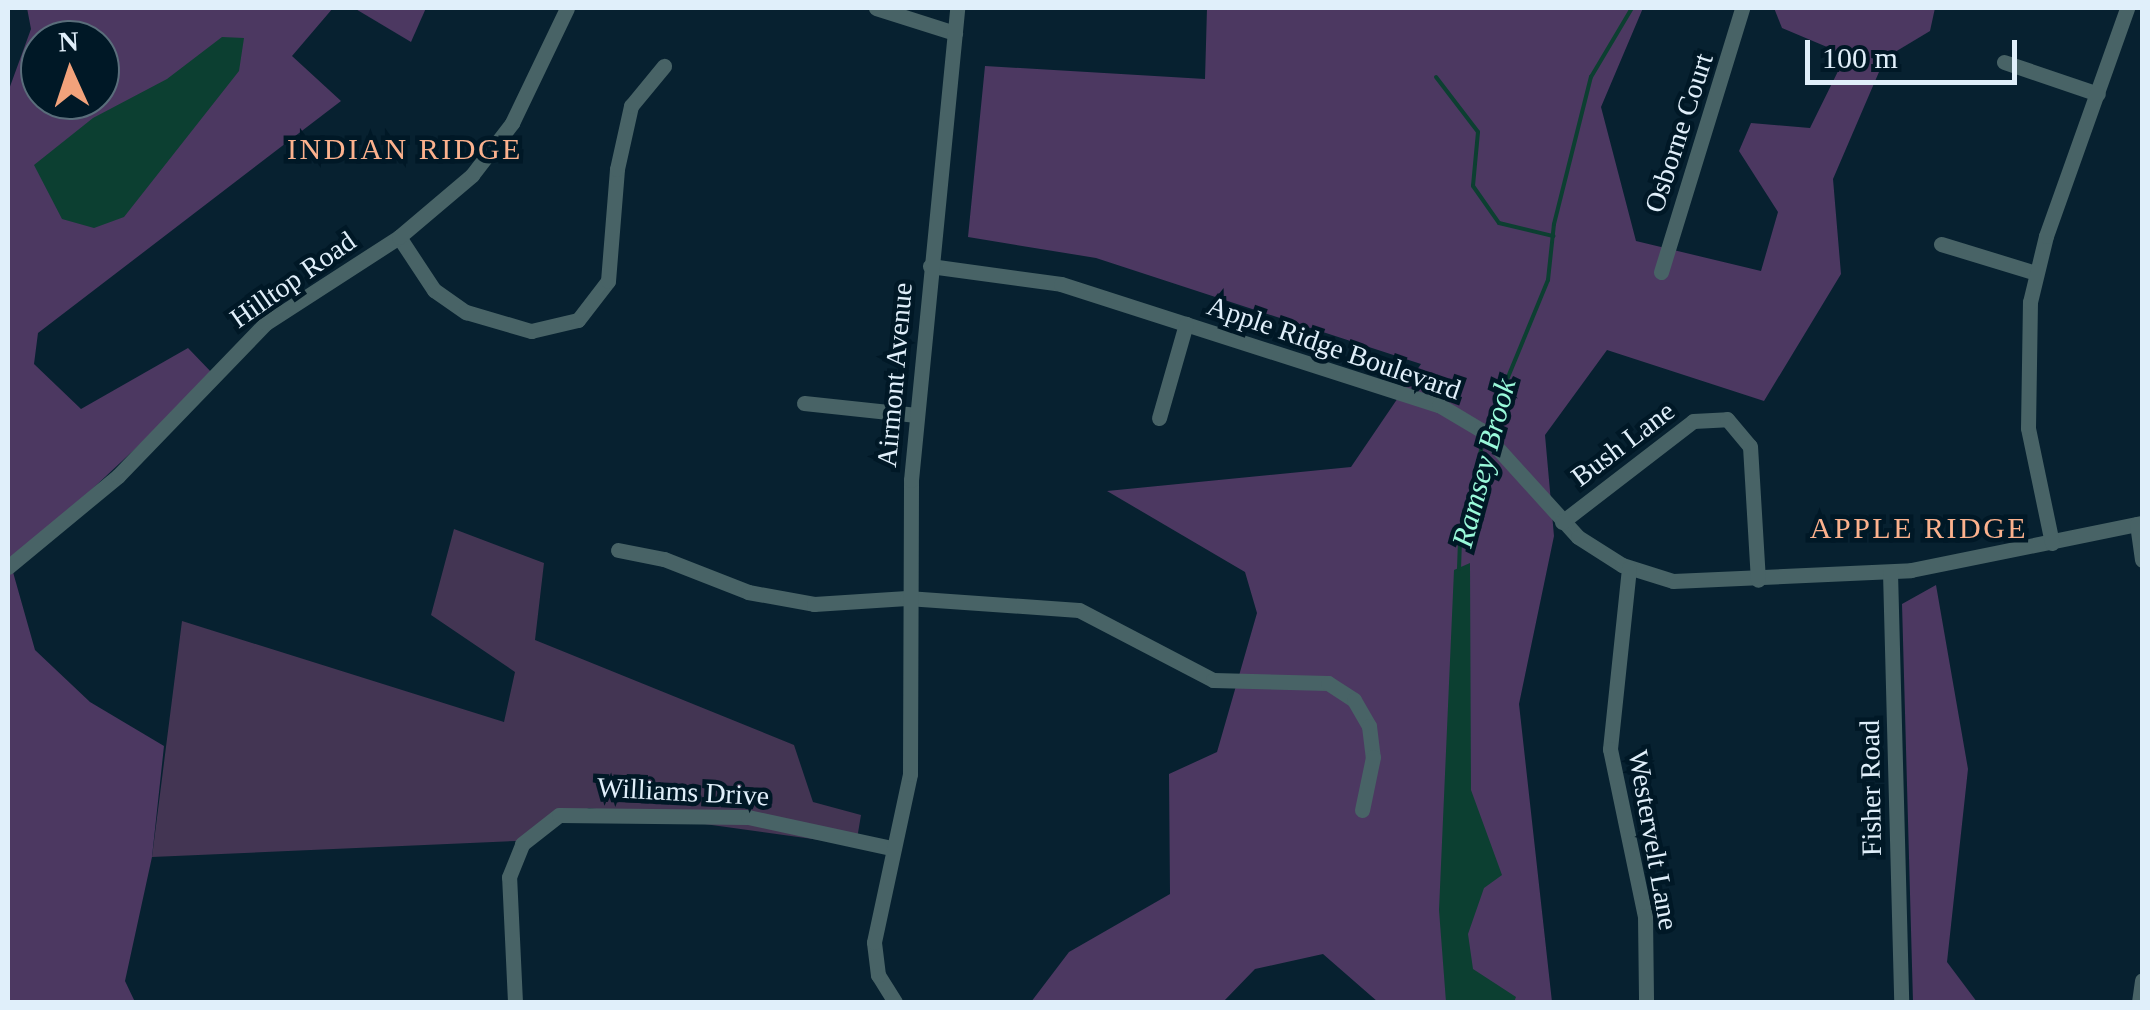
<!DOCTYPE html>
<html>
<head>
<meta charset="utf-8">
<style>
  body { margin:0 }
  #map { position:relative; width:2150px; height:1010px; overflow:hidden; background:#072130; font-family:"Times New Roman",serif }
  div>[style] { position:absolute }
  .green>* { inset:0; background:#433553 }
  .forest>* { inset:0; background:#4c3861 }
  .water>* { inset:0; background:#0c3f31 }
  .stream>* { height:4px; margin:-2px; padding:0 2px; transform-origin:2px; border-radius:2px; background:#0c3f31 }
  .minor>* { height:15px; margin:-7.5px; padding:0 7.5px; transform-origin:7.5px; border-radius:7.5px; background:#486366 }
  span { translate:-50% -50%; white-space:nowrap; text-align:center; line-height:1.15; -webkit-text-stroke:9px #001826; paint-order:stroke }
  .street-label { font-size:28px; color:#e0effa }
  .neighbourhood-label { font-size:30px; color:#fbb18d; letter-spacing:2.5px }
  .water-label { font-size:30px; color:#99fada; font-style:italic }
  .frame { position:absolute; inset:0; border:10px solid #e0effa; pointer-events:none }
  .north { position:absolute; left:20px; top:20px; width:100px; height:100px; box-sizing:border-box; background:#001826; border:2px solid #5a6e7b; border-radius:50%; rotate:357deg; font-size:28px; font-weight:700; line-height:40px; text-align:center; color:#e0effa }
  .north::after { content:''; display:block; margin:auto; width:35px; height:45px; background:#f1a27b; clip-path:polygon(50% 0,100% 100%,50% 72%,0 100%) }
  .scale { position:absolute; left:1805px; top:40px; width:212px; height:45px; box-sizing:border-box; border:5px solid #e0effa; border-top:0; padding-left:12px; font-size:30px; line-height:35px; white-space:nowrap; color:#e0effa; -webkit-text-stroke:8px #001826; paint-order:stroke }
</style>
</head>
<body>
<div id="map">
  <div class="green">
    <div style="clip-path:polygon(454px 529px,544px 563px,535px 640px,794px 745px,813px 802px,861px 815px,856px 845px,589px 808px,516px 841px,152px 857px,182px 621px,504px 722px,515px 672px,431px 615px)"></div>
  </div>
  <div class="forest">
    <div style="clip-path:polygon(evenodd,27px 8px,333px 8px,292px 56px,341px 101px,38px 333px,34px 364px,81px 409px,188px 348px,214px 375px,11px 565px,35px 650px,90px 702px,164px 746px,152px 857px,125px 981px,135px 1002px,8px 1002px,8px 92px,31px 29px,27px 8px,40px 40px,100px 40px,100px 100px,40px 100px,40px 40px)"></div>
    <div style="clip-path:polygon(354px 8px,426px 8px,411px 42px)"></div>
    <div style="clip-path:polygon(1207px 8px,1643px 8px,1601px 107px,1636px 241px,1761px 271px,1778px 212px,1739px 151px,1751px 123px,1810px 128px,1846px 55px,1782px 28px,1774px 8px,1935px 8px,1930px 31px,1885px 58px,1833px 179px,1841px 274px,1764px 401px,1607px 350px,1545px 435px,1554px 536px,1519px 704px,1552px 1002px,1378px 1002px,1323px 954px,1255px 969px,1223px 1002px,1031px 1002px,1069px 952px,1170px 894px,1169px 774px,1217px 752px,1257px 613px,1245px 572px,1107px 491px,1351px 467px,1421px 364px,1096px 258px,968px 237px,985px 66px,1205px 79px)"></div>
    <div style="clip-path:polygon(1936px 585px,1968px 769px,1947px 962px,1977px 1002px,1913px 1002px,1902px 604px)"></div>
  </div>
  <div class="water">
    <div style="clip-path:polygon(222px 37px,244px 38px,239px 71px,124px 217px,94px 228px,62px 219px,34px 165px,93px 118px,167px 79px)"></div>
    <div style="clip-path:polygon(1470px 563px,1471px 790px,1502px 875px,1484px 888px,1468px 934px,1473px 969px,1516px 997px,1514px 1002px,1446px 1002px,1439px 910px,1454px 570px)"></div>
  </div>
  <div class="stream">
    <div style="left:1436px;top:77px;width:69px;rotate:52.6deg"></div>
    <div style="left:1478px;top:132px;width:54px;rotate:95.3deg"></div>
    <div style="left:1473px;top:186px;width:45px;rotate:54.9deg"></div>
    <div style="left:1499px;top:223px;width:56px;rotate:13.5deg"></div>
    <div style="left:1487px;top:428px;width:160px;rotate:-67.6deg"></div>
    <div style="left:1548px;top:280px;width:56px;rotate:-83.9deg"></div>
    <div style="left:1554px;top:224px;width:152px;rotate:-75.9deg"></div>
    <div style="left:1591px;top:77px;width:80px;rotate:-59.3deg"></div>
    <div style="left:1459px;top:569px;width:32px;rotate:-88deg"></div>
    <div style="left:1460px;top:537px;width:98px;rotate:-76.4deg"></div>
  </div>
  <div class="minor">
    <div style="left:876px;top:8px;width:83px;rotate:17.6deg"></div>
    <div style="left:2004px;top:62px;width:99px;rotate:18.8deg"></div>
    <div style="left:399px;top:237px;width:64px;rotate:56.6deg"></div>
    <div style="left:434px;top:290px;width:39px;rotate:35deg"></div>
    <div style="left:466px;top:312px;width:68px;rotate:16.3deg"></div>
    <div style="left:531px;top:331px;width:48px;rotate:-13.2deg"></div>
    <div style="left:578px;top:320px;width:49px;rotate:-52.4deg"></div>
    <div style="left:608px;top:281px;width:112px;rotate:-85.4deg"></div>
    <div style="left:617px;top:169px;width:65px;rotate:-77.5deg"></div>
    <div style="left:631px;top:106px;width:52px;rotate:-50.5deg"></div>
    <div style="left:1941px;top:244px;width:99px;rotate:17deg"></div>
    <div style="left:930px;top:266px;width:132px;rotate:7.8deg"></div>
    <div style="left:1061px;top:284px;width:397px;rotate:17.8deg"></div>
    <div style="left:1439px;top:405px;width:49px;rotate:30.8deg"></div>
    <div style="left:1481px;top:430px;width:144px;rotate:47.8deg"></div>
    <div style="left:1578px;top:537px;width:52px;rotate:32.5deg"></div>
    <div style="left:1622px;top:565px;width:53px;rotate:17.4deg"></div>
    <div style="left:1673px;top:581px;width:238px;rotate:-2.6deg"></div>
    <div style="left:1911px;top:570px;width:236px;rotate:-11.5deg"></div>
    <div style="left:1661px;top:272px;width:276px;rotate:-72.9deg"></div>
    <div style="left:804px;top:403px;width:113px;rotate:6.1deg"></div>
    <div style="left:1159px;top:418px;width:98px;rotate:-74deg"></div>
    <div style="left:1562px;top:522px;width:165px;rotate:-37.6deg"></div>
    <div style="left:1693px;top:421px;width:34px;rotate:-3deg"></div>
    <div style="left:1727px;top:419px;width:35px;rotate:50deg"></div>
    <div style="left:1750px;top:446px;width:134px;rotate:86.6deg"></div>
    <div style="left:2137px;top:524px;width:36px;rotate:82deg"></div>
    <div style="left:2052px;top:543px;width:117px;rotate:-101.8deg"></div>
    <div style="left:2028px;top:428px;width:126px;rotate:-89.1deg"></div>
    <div style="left:2030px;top:302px;width:68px;rotate:-76.4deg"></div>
    <div style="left:2046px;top:236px;width:242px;rotate:-70.4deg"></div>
    <div style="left:618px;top:550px;width:47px;rotate:11.1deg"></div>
    <div style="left:664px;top:559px;width:90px;rotate:21.4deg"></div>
    <div style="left:748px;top:592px;width:67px;rotate:10.3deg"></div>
    <div style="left:814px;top:604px;width:93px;rotate:-3.7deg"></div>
    <div style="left:907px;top:598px;width:172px;rotate:4deg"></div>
    <div style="left:1079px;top:610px;width:151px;rotate:27.6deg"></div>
    <div style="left:1213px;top:680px;width:115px;rotate:1.5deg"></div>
    <div style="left:1328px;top:683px;width:31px;rotate:33deg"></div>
    <div style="left:1354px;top:700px;width:30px;rotate:60deg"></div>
    <div style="left:1369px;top:726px;width:31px;rotate:83deg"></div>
    <div style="left:1373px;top:757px;width:54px;rotate:101.7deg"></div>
    <div style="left:8px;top:567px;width:143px;rotate:-39.6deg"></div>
    <div style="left:118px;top:476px;width:213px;rotate:-46deg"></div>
    <div style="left:266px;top:323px;width:158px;rotate:-32.9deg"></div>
    <div style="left:399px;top:237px;width:96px;rotate:-40.3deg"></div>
    <div style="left:472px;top:175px;width:66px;rotate:-52.4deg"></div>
    <div style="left:512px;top:123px;width:127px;rotate:-64.4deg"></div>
    <div style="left:1629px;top:568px;width:182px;rotate:96deg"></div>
    <div style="left:1610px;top:749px;width:171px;rotate:78.2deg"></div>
    <div style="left:1645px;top:916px;width:86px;rotate:89.3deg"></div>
    <div style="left:1890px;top:572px;width:430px;rotate:88.5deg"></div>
    <div style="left:515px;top:1002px;width:125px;rotate:-92.7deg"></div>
    <div style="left:509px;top:877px;width:35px;rotate:-68deg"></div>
    <div style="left:522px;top:844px;width:47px;rotate:-38.1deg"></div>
    <div style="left:559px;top:815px;width:189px;rotate:0.6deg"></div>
    <div style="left:748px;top:817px;width:146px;rotate:12.2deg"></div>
    <div style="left:895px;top:1002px;width:32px;rotate:-122deg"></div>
    <div style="left:878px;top:975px;width:33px;rotate:-97deg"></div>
    <div style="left:874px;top:942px;width:172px;rotate:-77.9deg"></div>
    <div style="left:910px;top:774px;width:294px;rotate:-89.8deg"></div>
    <div style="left:911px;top:480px;width:474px;rotate:-84.4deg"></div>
    <div style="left:2139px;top:1002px;width:22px;rotate:-82deg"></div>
  </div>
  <div class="street-label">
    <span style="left:1679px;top:133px;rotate:-72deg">Osborne Court</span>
    <span style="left:293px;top:280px;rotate:-35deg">Hilltop Road</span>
    <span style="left:1334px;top:348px;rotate:19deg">Apple Ridge Boulevard</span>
    <span style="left:895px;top:375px;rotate:-85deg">Airmont Avenue</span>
    <span style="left:1623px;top:444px;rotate:-37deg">Bush Lane</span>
    <span style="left:1871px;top:788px;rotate:-91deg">Fisher Road</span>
    <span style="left:683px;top:792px;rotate:3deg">Williams Drive</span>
    <span style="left:1653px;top:840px;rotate:80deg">Westervelt Lane</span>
  </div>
  <div class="neighbourhood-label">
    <span style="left:405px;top:149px">INDIAN RIDGE</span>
    <span style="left:1919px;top:528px">APPLE RIDGE</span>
  </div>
  <div class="water-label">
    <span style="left:1484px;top:463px;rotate:-75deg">Ramsey Brook</span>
  </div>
  <div class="frame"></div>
  <div class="north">N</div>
  <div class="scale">100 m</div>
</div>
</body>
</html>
